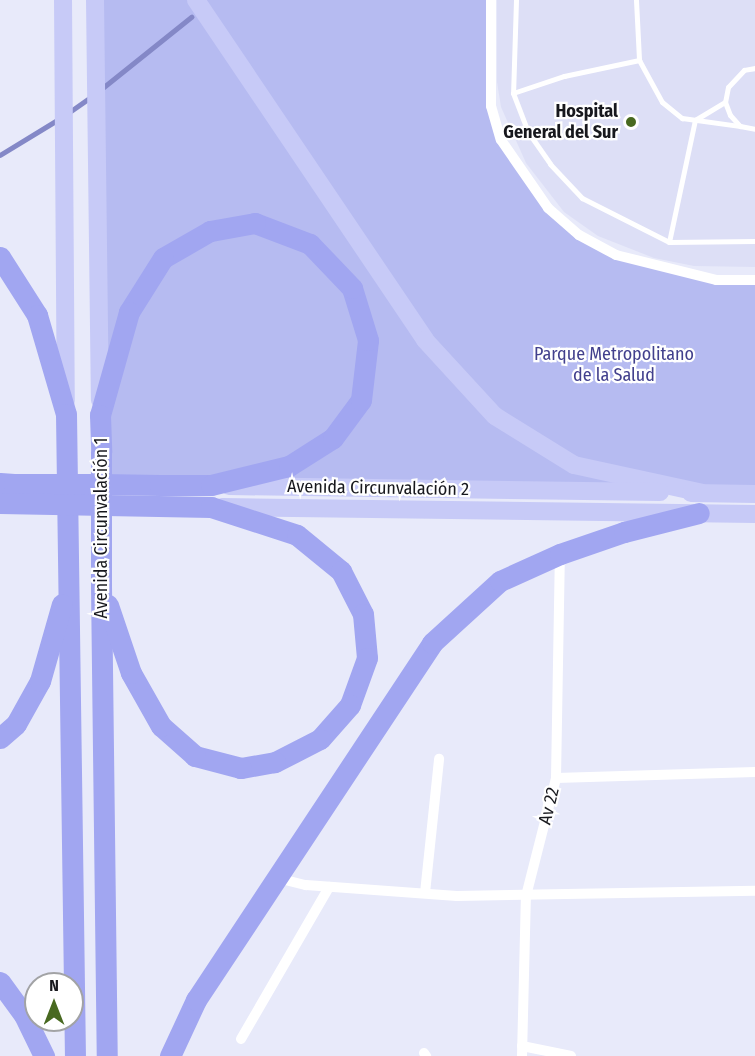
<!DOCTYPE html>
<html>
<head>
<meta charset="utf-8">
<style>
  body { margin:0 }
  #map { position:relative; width:755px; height:1056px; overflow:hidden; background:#e8eafa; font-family:"Fira Sans Condensed",sans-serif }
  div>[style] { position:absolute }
  .built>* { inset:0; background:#dddff6 }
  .green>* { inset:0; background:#b6bbf1 }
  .stream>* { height:4.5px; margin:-2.25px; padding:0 2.25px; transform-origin:2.25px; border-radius:2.25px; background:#8488c7 }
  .lane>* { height:5px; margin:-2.5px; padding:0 2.5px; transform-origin:2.5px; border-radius:2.5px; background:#fff }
  .street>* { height:10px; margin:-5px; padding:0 5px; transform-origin:5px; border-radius:5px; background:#fff }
  .primary>* { height:18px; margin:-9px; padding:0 9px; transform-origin:9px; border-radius:9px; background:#c7caf7 }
  .highway>* { height:21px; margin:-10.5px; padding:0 10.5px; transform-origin:10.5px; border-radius:10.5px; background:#a1a6f1 }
  .dots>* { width:16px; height:16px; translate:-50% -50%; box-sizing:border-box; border:3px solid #fff; border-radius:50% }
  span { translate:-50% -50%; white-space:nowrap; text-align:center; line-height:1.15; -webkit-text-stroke:4.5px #fff; paint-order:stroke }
  .poi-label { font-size:18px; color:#17181d; font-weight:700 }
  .right { translate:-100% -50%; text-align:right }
  .park-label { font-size:18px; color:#42408d }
  .street-label { font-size:18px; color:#17181d }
  .north { position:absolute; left:24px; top:972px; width:60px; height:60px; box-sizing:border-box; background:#fff; border:2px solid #a2a3a5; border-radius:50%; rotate:0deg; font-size:16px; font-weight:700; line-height:24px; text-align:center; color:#17181d }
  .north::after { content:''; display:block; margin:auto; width:21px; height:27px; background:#486920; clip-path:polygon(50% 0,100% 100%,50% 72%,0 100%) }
</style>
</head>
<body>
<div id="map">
  <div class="built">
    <div style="clip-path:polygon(497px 0,755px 0,755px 267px,694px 266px,654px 258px,598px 236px,564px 212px,526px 163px,501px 107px,497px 82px)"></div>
  </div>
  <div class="green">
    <div style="clip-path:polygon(95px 0,491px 0,491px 106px,501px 140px,523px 175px,579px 235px,664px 270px,755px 280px,755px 494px,101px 484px)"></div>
  </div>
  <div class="stream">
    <div style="left:100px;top:90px;width:117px;rotate:-38.7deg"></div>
    <div style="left:68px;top:113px;width:28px;rotate:-35deg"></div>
    <div style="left:0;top:155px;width:69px;rotate:-31.4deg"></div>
  </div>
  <div class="lane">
    <div style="left:516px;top:0;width:93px;rotate:91.8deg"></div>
    <div style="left:513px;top:93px;width:42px;rotate:69deg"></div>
    <div style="left:528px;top:132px;width:39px;rotate:55deg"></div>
    <div style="left:550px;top:164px;width:47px;rotate:46.7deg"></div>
    <div style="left:582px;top:198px;width:97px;rotate:26.8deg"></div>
    <div style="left:669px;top:242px;width:86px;rotate:-0.7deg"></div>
    <div style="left:636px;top:0;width:60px;rotate:87.1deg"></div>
    <div style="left:639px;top:60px;width:48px;rotate:61.3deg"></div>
    <div style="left:662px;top:102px;width:26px;rotate:39deg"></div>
    <div style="left:682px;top:118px;width:59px;rotate:7.9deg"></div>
    <div style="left:755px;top:68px;width:11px;rotate:170deg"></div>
    <div style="left:744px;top:70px;width:23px;rotate:133deg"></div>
    <div style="left:728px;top:87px;width:15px;rotate:101deg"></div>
    <div style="left:725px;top:102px;width:14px;rotate:69deg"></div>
    <div style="left:730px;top:115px;width:15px;rotate:48deg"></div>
    <div style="left:740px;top:126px;width:15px;rotate:11deg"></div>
    <div style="left:513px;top:93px;width:54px;rotate:-18.4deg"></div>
    <div style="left:564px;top:76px;width:77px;rotate:-12deg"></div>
    <div style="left:669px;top:242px;width:125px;rotate:-78deg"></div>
    <div style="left:695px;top:120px;width:35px;rotate:-31deg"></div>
  </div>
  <div class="street">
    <div style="left:491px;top:0;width:106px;rotate:90deg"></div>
    <div style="left:491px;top:106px;width:35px;rotate:74deg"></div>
    <div style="left:501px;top:140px;width:83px;rotate:55.3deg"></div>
    <div style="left:548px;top:208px;width:41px;rotate:41.1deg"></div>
    <div style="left:579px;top:235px;width:42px;rotate:28.4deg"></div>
    <div style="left:616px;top:255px;width:103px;rotate:14deg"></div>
    <div style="left:716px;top:280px;width:39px"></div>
    <div style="left:556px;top:778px;width:199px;rotate:-1.7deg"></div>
    <div style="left:277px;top:878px;width:30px;rotate:14deg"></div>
    <div style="left:306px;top:885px;width:151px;rotate:4.2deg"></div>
    <div style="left:457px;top:896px;width:298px;rotate:-1deg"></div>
    <div style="left:425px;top:893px;width:135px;rotate:-84deg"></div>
    <div style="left:241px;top:1039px;width:176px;rotate:-59.9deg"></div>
    <div style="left:522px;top:1046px;width:50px;rotate:11.5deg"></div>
    <div style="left:424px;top:1053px;width:4px;rotate:56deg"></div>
    <div style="left:522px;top:1056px;width:160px;rotate:-88.6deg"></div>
    <div style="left:526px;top:896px;width:122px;rotate:-75.7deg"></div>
    <div style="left:556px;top:778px;width:224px;rotate:-89deg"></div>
  </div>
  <div class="primary">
    <div style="left:63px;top:0;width:401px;rotate:89.6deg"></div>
    <div style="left:95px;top:0;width:400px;rotate:89.3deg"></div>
    <div style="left:196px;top:0;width:410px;rotate:56deg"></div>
    <div style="left:425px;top:340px;width:103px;rotate:47.4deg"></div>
    <div style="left:495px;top:416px;width:93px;rotate:31.8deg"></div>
    <div style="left:574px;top:465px;width:131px;rotate:12.3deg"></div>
    <div style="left:229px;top:486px;width:431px;rotate:0.8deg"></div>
    <div style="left:691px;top:493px;width:64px;rotate:0.9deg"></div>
    <div style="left:222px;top:507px;width:533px;rotate:0.75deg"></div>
  </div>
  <div class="highway">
    <div style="left:0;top:257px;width:69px;rotate:57.5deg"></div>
    <div style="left:37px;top:315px;width:103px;rotate:73.7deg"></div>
    <div style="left:66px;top:414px;width:642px;rotate:89.2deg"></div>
    <div style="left:0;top:483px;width:14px;rotate:4deg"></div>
    <div style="left:14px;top:484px;width:87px"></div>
    <div style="left:101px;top:484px;width:59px;rotate:1deg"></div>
    <div style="left:160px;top:485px;width:51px"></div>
    <div style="left:211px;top:485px;width:80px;rotate:-13.7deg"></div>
    <div style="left:289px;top:466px;width:52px;rotate:-32.5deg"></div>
    <div style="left:333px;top:438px;width:47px;rotate:-53.6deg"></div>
    <div style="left:361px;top:400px;width:60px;rotate:-83.3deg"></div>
    <div style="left:368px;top:340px;width:54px;rotate:-107.1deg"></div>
    <div style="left:352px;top:288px;width:61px;rotate:-133.7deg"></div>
    <div style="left:310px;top:244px;width:59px;rotate:-159.1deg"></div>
    <div style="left:255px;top:223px;width:46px;rotate:169.9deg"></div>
    <div style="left:210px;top:231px;width:54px;rotate:150.1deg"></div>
    <div style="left:163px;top:258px;width:64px;rotate:122.2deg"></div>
    <div style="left:129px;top:312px;width:107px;rotate:105.7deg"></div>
    <div style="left:100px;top:415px;width:37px;rotate:88deg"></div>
    <div style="left:101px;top:452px;width:134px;rotate:90deg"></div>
    <div style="left:101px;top:586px;width:470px;rotate:89.3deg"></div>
    <div style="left:0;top:503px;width:211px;rotate:1.1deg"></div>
    <div style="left:211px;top:507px;width:90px;rotate:18deg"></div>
    <div style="left:297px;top:535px;width:57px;rotate:39.3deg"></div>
    <div style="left:341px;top:571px;width:48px;rotate:62.9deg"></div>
    <div style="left:363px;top:614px;width:44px;rotate:84.8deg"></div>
    <div style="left:367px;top:658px;width:50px;rotate:109.9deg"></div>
    <div style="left:350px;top:705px;width:45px;rotate:131.4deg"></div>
    <div style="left:320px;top:739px;width:51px;rotate:152.9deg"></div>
    <div style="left:275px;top:762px;width:35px;rotate:170deg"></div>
    <div style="left:241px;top:768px;width:48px;rotate:-165.4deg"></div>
    <div style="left:195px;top:756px;width:45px;rotate:-138.6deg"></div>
    <div style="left:161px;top:726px;width:61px;rotate:-119.5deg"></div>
    <div style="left:131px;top:673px;width:72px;rotate:-108.7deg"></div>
    <div style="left:0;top:738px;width:21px;rotate:-41deg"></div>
    <div style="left:16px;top:724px;width:49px;rotate:-60.8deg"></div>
    <div style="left:40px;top:681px;width:80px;rotate:-74.1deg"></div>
    <div style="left:0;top:982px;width:41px;rotate:54deg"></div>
    <div style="left:24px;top:1015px;width:46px;rotate:64deg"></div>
    <div style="left:170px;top:1056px;width:62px;rotate:-65.1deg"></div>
    <div style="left:196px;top:1000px;width:428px;rotate:-56.5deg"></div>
    <div style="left:432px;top:643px;width:92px;rotate:-42.4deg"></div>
    <div style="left:500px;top:581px;width:66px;rotate:-24.2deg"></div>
    <div style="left:560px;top:554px;width:68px;rotate:-19deg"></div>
    <div style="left:624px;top:532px;width:77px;rotate:-14.2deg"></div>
  </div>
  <div class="dots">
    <div style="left:631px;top:122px;background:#486920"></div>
  </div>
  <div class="poi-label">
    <span class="right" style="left:618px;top:122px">Hospital<br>General del Sur</span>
  </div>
  <div class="park-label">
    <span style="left:614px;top:365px">Parque Metropolitano<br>de la Salud</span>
  </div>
  <div class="street-label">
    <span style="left:378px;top:488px;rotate:1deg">Avenida Circunvalación 2</span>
    <span style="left:101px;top:528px;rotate:-90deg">Avenida Circunvalación 1</span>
    <span style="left:549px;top:806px;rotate:-76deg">Av 22</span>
  </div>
  <div class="north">N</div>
</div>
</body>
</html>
